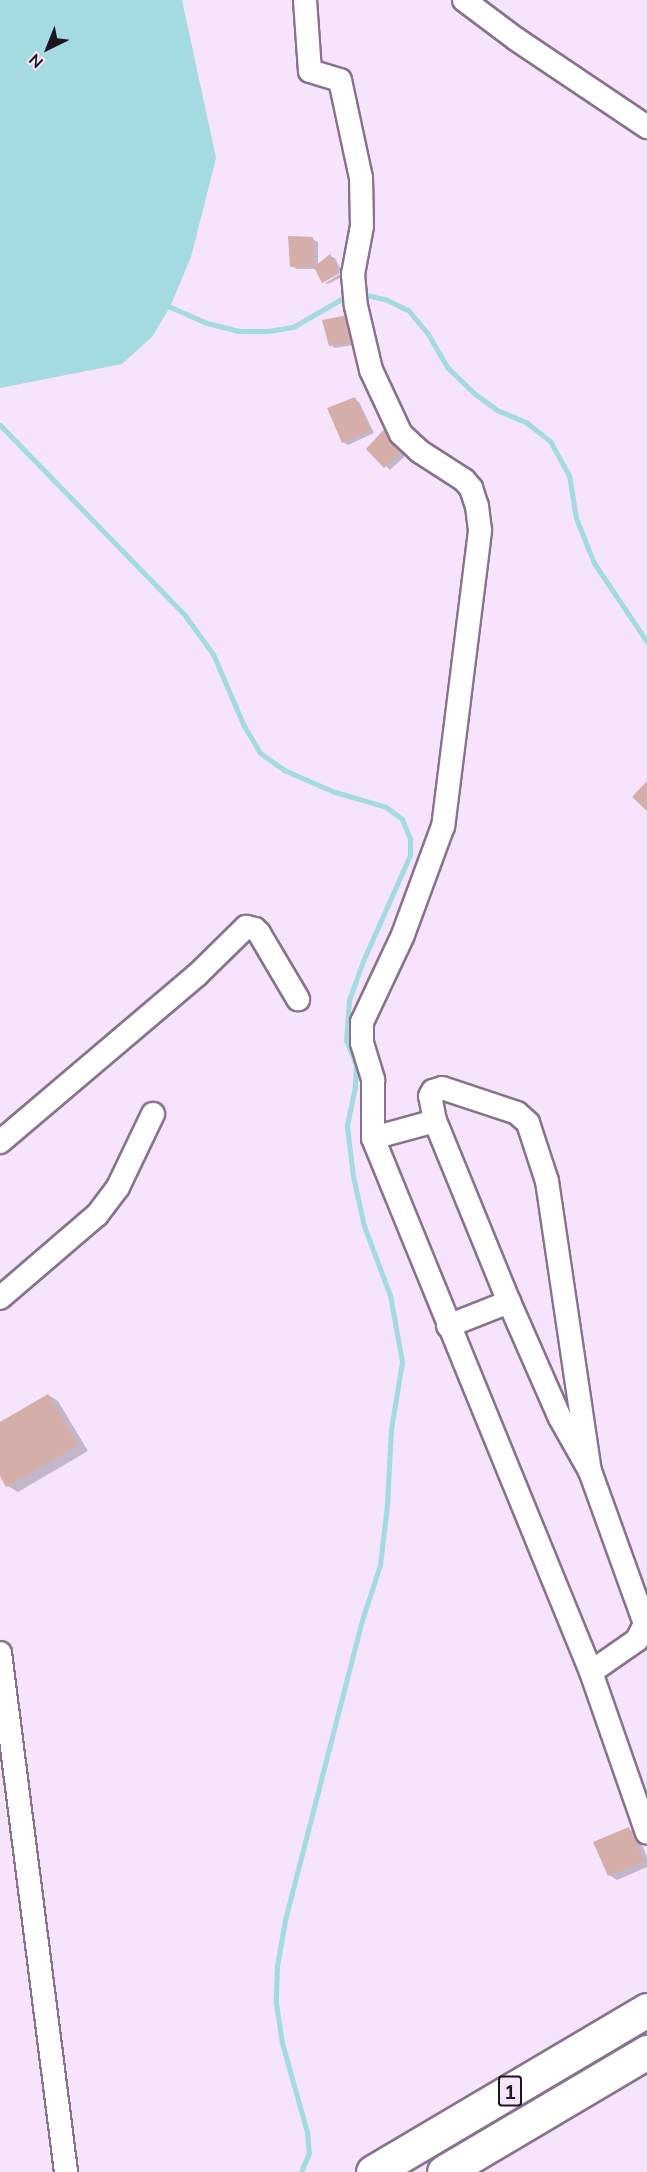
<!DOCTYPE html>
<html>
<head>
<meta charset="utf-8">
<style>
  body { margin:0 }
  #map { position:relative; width:647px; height:2172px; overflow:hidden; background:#f6e4fc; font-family:Mulish,sans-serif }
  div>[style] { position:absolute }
  .water>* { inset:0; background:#a3dbe0 }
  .shadow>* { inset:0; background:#0003 }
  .stream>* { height:5px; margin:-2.5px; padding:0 2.5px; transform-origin:2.5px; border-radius:2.5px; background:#a3dbe0 }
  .building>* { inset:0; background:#d5aea9 }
  .roads { filter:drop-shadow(2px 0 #88738e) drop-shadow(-2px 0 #88738e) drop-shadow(0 2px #88738e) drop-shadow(0 -2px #88738e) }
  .minor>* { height:22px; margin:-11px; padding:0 11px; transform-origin:11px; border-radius:11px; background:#fff }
  .highway>* { height:33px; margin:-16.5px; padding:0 16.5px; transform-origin:16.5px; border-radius:16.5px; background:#fff }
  span { translate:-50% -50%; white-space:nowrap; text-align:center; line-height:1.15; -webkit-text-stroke:6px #f6e4fc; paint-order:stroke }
  .shield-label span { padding:2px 4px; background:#f6e4fc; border:2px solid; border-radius:4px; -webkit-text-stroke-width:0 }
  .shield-label { font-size:20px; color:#1d1520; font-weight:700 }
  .north { position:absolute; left:18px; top:18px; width:60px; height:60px; -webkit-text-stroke:4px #f6e4fc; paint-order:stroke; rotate:223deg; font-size:16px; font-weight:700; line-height:24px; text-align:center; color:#1d1520 }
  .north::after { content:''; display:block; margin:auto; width:21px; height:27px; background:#1d1520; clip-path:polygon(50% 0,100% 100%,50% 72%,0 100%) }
</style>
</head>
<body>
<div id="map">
  <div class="water">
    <div style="clip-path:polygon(0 0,182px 0,216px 158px,191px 257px,170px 307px,152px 337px,122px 364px,0 388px)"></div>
  </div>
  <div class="shadow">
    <div style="clip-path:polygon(312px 239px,318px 242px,318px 265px,330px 256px,335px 258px,341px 270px,324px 280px,316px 269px,297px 269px,292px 266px)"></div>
    <div style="clip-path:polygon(342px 273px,344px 276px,328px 284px,325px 283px)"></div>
    <div style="clip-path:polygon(323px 322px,359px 344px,335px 348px,330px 345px)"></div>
    <div style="clip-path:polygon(354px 399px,359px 402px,374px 433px,348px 445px,343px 442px)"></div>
    <div style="clip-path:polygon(393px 430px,405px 456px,390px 470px,368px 449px)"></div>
    <div style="clip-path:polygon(48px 1395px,58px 1401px,88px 1451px,18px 1492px,8px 1486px,0 1473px,0 1424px)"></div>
    <div style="clip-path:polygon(629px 1829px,637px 1833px,647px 1857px,647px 1867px,617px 1880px,609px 1875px)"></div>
  </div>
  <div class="stream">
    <div style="left:361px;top:294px;width:25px;rotate:12deg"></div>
    <div style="left:385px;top:299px;width:25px;rotate:26deg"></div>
    <div style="left:408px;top:310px;width:31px;rotate:50deg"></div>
    <div style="left:428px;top:334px;width:39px;rotate:60deg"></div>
    <div style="left:448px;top:368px;width:37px;rotate:44deg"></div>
    <div style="left:475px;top:394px;width:27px;rotate:36deg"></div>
    <div style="left:497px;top:410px;width:33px;rotate:23deg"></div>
    <div style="left:527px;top:423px;width:29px;rotate:38deg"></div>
    <div style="left:550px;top:441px;width:39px;rotate:61deg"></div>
    <div style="left:569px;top:475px;width:44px;rotate:80.8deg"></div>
    <div style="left:576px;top:518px;width:48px;rotate:68.2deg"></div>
    <div style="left:594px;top:563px;width:95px;rotate:56.1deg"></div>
    <div style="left:170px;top:307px;width:40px;rotate:23.4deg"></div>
    <div style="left:207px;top:323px;width:33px;rotate:14deg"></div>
    <div style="left:239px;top:331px;width:29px"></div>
    <div style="left:268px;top:331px;width:25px;rotate:-9deg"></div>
    <div style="left:293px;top:327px;width:60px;rotate:-30deg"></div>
    <div style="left:0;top:425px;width:264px;rotate:45.8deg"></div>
    <div style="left:184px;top:614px;width:49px;rotate:54.1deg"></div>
    <div style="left:213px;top:654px;width:78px;rotate:66.7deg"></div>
    <div style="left:244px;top:726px;width:31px;rotate:59deg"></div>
    <div style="left:260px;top:753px;width:29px;rotate:35deg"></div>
    <div style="left:284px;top:770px;width:52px;rotate:23.6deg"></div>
    <div style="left:332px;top:791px;width:56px;rotate:16.5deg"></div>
    <div style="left:386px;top:807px;width:20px;rotate:37deg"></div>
    <div style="left:402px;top:819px;width:22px;rotate:68deg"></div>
    <div style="left:410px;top:839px;width:16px;rotate:90deg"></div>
    <div style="left:410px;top:855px;width:116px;rotate:113.9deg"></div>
    <div style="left:363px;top:961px;width:41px;rotate:109.7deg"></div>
    <div style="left:349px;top:1000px;width:40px;rotate:94.3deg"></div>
    <div style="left:346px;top:1040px;width:27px;rotate:68deg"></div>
    <div style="left:356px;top:1065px;width:22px;rotate:93deg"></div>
    <div style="left:355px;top:1087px;width:40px;rotate:102deg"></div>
    <div style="left:347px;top:1126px;width:50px;rotate:83.2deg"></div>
    <div style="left:353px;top:1176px;width:51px;rotate:77.6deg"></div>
    <div style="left:364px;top:1226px;width:74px;rotate:69.4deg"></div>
    <div style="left:390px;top:1295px;width:68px;rotate:79.8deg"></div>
    <div style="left:402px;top:1362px;width:68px;rotate:99.3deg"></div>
    <div style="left:391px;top:1429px;width:76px;rotate:93deg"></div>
    <div style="left:387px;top:1505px;width:60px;rotate:96.7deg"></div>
    <div style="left:380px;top:1565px;width:58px;rotate:108.1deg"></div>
    <div style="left:362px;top:1620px;width:310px;rotate:104.4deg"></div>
    <div style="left:285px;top:1920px;width:47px;rotate:99.9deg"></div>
    <div style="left:277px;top:1966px;width:37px;rotate:92deg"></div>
    <div style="left:276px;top:2003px;width:40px;rotate:81.5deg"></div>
    <div style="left:282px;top:2043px;width:92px;rotate:74.3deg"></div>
    <div style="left:307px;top:2132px;width:21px;rotate:85deg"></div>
    <div style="left:309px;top:2153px;width:21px;rotate:113deg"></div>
  </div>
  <div class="building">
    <div style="clip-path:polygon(288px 236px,313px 237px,314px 267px,290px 267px)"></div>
    <div style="clip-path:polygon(330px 254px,340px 273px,322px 283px,314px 267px)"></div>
    <div style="clip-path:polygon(348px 315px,355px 341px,329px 346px,322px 320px)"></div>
    <div style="clip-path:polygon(355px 397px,370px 430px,342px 443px,327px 408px)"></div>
    <div style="clip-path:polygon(388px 425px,400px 452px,384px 468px,366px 449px)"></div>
    <div style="clip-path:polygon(647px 781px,647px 811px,632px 797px)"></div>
    <div style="clip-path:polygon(48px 1394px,78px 1445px,6px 1487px,0 1476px,0 1422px)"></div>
    <div style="clip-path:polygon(629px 1827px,644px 1861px,608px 1876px,593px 1842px)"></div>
  </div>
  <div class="roads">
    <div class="minor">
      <div style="left:305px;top:0;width:71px;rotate:86deg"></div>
      <div style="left:310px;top:71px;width:31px;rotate:17deg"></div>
      <div style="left:340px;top:80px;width:100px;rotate:77.9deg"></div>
      <div style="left:361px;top:178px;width:48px;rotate:88.8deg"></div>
      <div style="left:362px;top:226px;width:49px;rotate:100.6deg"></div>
      <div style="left:353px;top:274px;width:32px;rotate:85deg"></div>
      <div style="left:356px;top:306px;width:66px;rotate:76.8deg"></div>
      <div style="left:371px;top:370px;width:71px;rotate:64.9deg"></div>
      <div style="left:401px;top:434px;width:25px;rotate:43deg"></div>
      <div style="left:419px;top:451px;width:54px;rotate:32.8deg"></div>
      <div style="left:464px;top:480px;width:11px;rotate:49deg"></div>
      <div style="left:471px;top:488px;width:19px;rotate:72deg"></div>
      <div style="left:477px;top:506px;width:25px;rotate:83deg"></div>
      <div style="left:480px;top:531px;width:297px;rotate:97.1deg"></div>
      <div style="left:443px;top:826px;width:116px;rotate:110.2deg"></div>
      <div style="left:403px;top:935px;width:96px;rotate:115.2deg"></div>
      <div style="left:362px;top:1022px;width:21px;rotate:90deg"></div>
      <div style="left:362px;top:1043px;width:39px;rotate:73deg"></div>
      <div style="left:373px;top:1080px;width:58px;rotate:90deg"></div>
      <div style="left:373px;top:1138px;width:577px;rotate:67.79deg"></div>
      <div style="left:591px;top:1672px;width:170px;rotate:70.8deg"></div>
      <div style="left:464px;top:0;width:65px;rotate:36.9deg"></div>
      <div style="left:516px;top:39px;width:158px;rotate:33.9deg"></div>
      <div style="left:373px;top:1138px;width:64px;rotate:-15.3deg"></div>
      <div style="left:0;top:1142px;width:258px;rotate:-40.3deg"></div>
      <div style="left:197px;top:975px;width:69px;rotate:-44.4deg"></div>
      <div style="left:246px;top:927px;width:9px;rotate:13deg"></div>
      <div style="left:255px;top:929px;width:6px;rotate:45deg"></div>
      <div style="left:259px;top:933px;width:77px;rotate:59.4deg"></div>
      <div style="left:0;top:1298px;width:128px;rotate:-40.6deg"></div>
      <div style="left:97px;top:1215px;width:35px;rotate:-53deg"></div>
      <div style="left:118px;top:1187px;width:81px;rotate:-64.4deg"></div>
      <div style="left:448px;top:1326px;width:66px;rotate:-21.5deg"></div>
      <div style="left:590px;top:1471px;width:61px;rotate:-119.5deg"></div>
      <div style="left:560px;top:1418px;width:127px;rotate:-113.7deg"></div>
      <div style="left:509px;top:1302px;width:196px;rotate:-112.2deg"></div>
      <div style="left:435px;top:1121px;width:25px;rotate:-101deg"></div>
      <div style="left:430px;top:1096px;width:6px;rotate:-59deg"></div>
      <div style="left:433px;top:1091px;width:9px;rotate:-18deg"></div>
      <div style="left:442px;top:1088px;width:79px;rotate:18.4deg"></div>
      <div style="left:517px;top:1113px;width:15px;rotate:42deg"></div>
      <div style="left:528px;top:1123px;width:61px;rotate:71.9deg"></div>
      <div style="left:547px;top:1181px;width:293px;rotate:81.6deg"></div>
      <div style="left:590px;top:1471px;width:163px;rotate:70.2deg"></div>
      <div style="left:645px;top:1624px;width:18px;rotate:117deg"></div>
      <div style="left:637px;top:1640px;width:56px;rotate:145.2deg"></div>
      <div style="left:0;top:1653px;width:523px;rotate:82.75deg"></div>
    </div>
    <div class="highway">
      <div style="left:373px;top:2172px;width:318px;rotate:-30.6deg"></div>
      <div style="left:444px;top:2172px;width:236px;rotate:-30.6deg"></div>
    </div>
  </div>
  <div class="shield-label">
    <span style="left:510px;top:2091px">1</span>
  </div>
  <div class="north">N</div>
</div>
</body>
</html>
